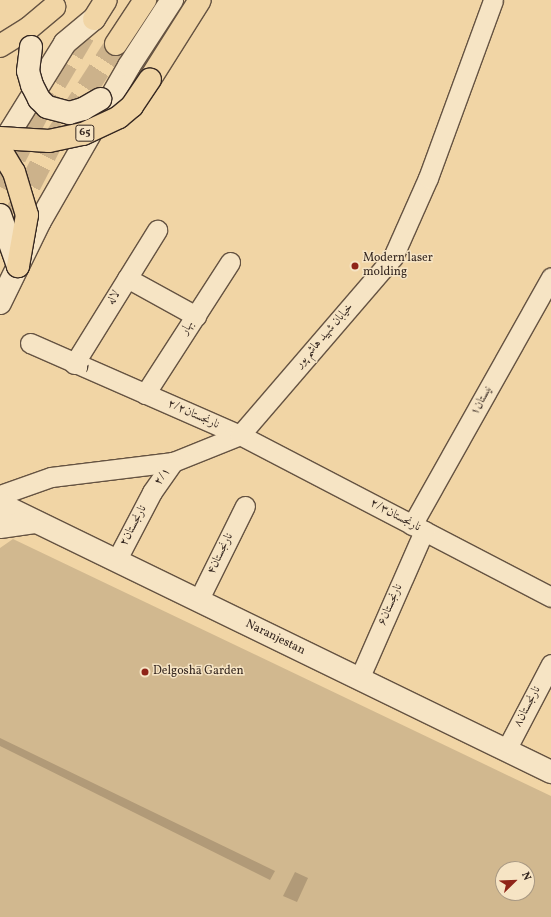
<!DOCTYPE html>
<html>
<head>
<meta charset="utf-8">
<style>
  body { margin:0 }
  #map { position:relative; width:551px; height:917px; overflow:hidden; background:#f1d5a5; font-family:Vollkorn,Amiri,serif }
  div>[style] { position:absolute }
  .green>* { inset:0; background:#d1b88f }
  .water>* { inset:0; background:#b19a78 }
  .trunk-tunnel>* { height:22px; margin-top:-11px; transform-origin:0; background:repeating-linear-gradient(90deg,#ccb28b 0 22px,transparent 0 33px) }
  .roads { filter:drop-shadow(1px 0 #655342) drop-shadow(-1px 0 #655342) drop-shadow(0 1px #655342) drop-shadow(0 -1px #655342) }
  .minor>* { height:19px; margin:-9.5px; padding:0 9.5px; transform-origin:9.5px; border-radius:9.5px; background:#f6e4c4 }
  .tertiary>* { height:22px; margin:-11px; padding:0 11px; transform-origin:11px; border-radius:11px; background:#f6e4c4 }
  .secondary>* { height:22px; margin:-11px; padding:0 11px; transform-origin:11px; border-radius:11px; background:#f6e4c4 }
  .primary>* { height:22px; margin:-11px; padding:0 11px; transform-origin:11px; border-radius:11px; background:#f1d5a5 }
  .bridges { filter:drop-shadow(1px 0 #362821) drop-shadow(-1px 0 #362821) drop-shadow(0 1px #362821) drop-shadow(0 -1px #362821) }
  .secondary-bridge>* { height:22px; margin:-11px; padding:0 11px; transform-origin:11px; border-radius:11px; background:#f6e4c4 }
  .primary-bridge>* { height:22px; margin:-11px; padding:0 11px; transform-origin:11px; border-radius:11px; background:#f1d5a5 }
  .dots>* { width:11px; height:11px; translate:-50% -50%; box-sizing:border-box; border:2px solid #f6e4c4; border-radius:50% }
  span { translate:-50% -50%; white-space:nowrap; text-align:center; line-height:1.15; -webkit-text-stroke:3px #f6e4c4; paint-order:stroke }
  .shield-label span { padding:1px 3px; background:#f6e4c4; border:1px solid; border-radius:3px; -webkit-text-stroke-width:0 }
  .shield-label { font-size:11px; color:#362821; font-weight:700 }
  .poi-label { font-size:12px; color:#362821 }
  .left { translate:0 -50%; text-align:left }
  .street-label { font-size:12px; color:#362821 }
  .north { position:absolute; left:495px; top:861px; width:40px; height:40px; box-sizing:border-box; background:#f6e4c4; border:1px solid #a99983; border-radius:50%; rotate:67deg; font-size:11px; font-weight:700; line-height:16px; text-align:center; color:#362821 }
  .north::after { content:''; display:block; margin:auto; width:14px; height:18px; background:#8f2418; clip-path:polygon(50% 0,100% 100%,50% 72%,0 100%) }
</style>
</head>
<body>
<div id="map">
  <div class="green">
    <div style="clip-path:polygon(evenodd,13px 539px,551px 796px,551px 917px,0 917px,0 548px,13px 539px,503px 869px,527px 869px,527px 893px,503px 893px,503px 869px)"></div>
  </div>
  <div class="water">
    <div style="clip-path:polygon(0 738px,275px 871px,270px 880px,0 746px)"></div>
    <div style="clip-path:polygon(295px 872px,308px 878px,297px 902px,283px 896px)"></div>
  </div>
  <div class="trunk-tunnel">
    <div style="left:0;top:187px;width:85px;rotate:-62.8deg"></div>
    <div style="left:39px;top:111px;width:102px;rotate:-59.4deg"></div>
    <div style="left:0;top:244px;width:112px;rotate:-63deg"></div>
    <div style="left:51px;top:144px;width:119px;rotate:-57deg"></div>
  </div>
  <div class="roads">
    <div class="minor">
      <div style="left:127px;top:278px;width:79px;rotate:28.8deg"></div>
      <div style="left:30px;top:343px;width:229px;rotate:23.7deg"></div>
      <div style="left:240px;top:435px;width:351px;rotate:27.5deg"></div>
      <div style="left:74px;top:364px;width:158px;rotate:-58.2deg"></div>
      <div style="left:145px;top:394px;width:157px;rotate:-57.2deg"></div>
      <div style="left:0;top:495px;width:54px;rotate:-19.4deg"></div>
      <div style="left:51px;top:477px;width:123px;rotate:-7deg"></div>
      <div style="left:173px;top:462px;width:72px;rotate:-21.9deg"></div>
      <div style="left:240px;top:435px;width:235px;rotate:-49.3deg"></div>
      <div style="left:393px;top:257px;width:86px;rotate:-66.1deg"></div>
      <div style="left:428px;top:178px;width:189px;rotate:-69.9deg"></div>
      <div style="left:412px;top:525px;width:284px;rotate:-60.7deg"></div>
      <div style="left:116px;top:561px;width:78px;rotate:-62.4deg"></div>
      <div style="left:152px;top:492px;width:37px;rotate:-55deg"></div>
      <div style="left:198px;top:601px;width:106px;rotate:-63.7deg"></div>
      <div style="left:359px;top:679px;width:162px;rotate:-66.3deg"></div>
      <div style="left:506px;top:750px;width:97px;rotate:-62.4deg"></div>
    </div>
    <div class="tertiary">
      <div style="left:0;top:504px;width:613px;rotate:25.94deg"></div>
      <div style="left:0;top:527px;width:35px;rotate:-8deg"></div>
    </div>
    <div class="secondary">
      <div style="left:0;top:148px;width:123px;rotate:-58.2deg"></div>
      <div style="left:65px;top:43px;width:38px;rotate:-40deg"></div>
      <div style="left:0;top:303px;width:91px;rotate:-64deg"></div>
      <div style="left:40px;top:221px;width:179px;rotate:-60.1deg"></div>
      <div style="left:129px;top:66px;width:79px;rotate:-56.9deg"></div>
    </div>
    <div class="primary">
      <div style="left:94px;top:19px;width:22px;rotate:-58deg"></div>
      <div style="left:116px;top:44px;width:53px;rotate:-56.6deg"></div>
      <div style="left:0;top:46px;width:34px;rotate:-32deg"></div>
      <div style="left:29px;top:28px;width:33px;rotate:-40deg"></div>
      <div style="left:150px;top:79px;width:93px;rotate:-57.7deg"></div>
    </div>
  </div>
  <div class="bridges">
    <div class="secondary-bridge">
      <div style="left:31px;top:47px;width:24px;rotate:97deg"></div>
      <div style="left:28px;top:71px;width:15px;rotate:74deg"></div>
      <div style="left:32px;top:85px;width:16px;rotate:63deg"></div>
      <div style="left:39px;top:99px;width:11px;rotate:45deg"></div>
      <div style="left:47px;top:107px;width:23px;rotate:15deg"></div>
      <div style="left:69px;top:113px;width:15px;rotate:-16deg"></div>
      <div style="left:83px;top:109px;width:20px;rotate:-30deg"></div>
      <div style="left:0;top:215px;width:54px;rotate:70.6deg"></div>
    </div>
    <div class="primary-bridge">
      <div style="left:0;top:138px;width:49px;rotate:3.5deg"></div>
      <div style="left:49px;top:141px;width:35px;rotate:-12deg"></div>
      <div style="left:83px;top:134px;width:40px;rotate:-25deg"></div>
      <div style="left:119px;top:117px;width:17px;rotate:-40deg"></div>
      <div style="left:132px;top:106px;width:32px;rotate:-56deg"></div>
      <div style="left:0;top:149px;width:27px;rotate:59deg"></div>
      <div style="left:14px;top:172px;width:45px;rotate:73.2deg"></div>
      <div style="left:27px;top:215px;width:52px;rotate:100deg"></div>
    </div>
  </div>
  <div class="dots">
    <div style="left:355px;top:266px;background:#8f2418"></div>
    <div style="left:145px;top:672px;background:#8f2418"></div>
  </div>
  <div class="shield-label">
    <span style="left:85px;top:133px">65</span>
  </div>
  <div class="poi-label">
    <span class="left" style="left:363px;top:266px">Modern laser<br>molding</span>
    <span class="left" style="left:153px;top:672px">Delgoshā Garden</span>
  </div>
  <div class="street-label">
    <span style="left:115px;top:297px;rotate:-58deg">لاله ‍</span>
    <span style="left:188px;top:328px;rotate:-57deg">بهار</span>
    <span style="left:325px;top:336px;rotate:-49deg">خیابان شهید هاشم پور</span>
    <span style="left:87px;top:369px;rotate:23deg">۱</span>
    <span style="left:482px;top:401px;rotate:-61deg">۱نیستان</span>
    <span style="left:193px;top:415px;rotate:24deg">۲/۲نارنجستان</span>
    <span style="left:163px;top:477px;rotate:-54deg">۲/۱</span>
    <span style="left:395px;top:516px;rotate:28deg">۲/۳نارنجستان</span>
    <span style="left:134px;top:526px;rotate:-62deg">۲نارنجستان</span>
    <span style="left:221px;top:554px;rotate:-64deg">۴نارنجستان</span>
    <span style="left:391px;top:605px;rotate:-66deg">۶نارنجستان</span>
    <span style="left:275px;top:638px;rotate:26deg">Naranjestan</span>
    <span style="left:528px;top:707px;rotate:-62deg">۸نارنجستان</span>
  </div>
  <div class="north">N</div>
</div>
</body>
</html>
